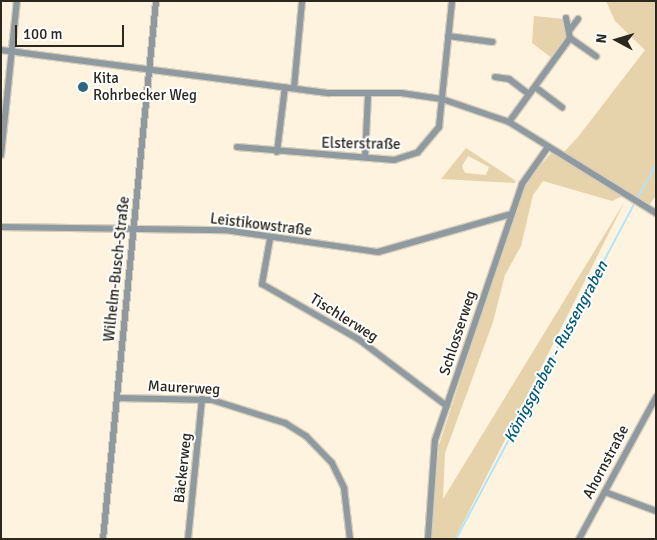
<!DOCTYPE html>
<html>
<head>
<meta charset="utf-8">
<style>
  body { margin:0 }
  #map { position:relative; width:657px; height:540px; overflow:hidden; background:#fef3de; font-family:Signika,sans-serif }
  div>[style] { position:absolute }
  .green>* { inset:0; background:#e6d2ab }
  .stream>* { height:2px; margin:-1px; padding:0 1px; transform-origin:1px; border-radius:1px; background:#b0e4fe }
  .roads { filter:drop-shadow(1px 0 #d8cebb) drop-shadow(-1px 0 #d8cebb) drop-shadow(0 1px #d8cebb) drop-shadow(0 -1px #d8cebb) }
  .street>* { height:6px; margin:-3px; padding:0 3px; transform-origin:3px; border-radius:3px; background:#8e9aa0 }
  .dots>* { width:14px; height:14px; translate:-50% -50%; box-sizing:border-box; border:2px solid #fff; border-radius:50% }
  span { translate:-50% -50%; white-space:nowrap; text-align:center; line-height:1.15; -webkit-text-stroke:4px #fff; paint-order:stroke }
  .poi-label { font-size:15px; color:#2d281e }
  .left { translate:0 -50%; text-align:left }
  .street-label { font-size:15px; color:#2d281e }
  .water-label { font-size:16px; color:#005b7a; font-style:italic }
  .frame { position:absolute; inset:0; border:2px solid #2d281e; pointer-events:none }
  .north { position:absolute; left:592px; top:15px; width:50px; height:50px; -webkit-text-stroke:4px #fff; paint-order:stroke; rotate:276deg; font-size:14px; font-weight:700; line-height:20px; text-align:center; color:#2d281e }
  .north::after { content:''; display:block; margin:auto; width:18px; height:22px; background:#2d281e; clip-path:polygon(50% 0,100% 100%,50% 72%,0 100%) }
  .scale { position:absolute; left:15px; top:25px; width:109px; height:22px; box-sizing:border-box; border:2px solid #2d281e; border-top:0; padding-left:6px; font-size:15px; line-height:18px; white-space:nowrap; color:#2d281e; -webkit-text-stroke:4px #fff; paint-order:stroke }
</style>
</head>
<body>
<div id="map">
  <div class="green">
    <div style="clip-path:polygon(606px 1px,656px 1px,656px 196px,649px 205px,629px 193px,612px 201px,543px 181px,533px 195px,521px 246px,505px 275px,493px 322px,445px 453px,443px 499px,625px 201px,455px 539px,431px 539px,439px 445px,524px 184px,553px 151px,563px 153px,578px 137px,645px 50px,615px 21px)"></div>
    <div style="clip-path:polygon(534px 16px,564px 19px,567px 36px,552px 58px,532px 43px)"></div>
    <div style="clip-path:polygon(evenodd,466px 148px,516px 181px,515px 183px,441px 179px,466px 148px,468px 156px,489px 167px,486px 175px,465px 173px,462px 166px,468px 156px)"></div>
  </div>
  <div class="stream">
    <div style="left:637px;top:199px;width:39px;rotate:-61deg"></div>
    <div style="left:456px;top:539px;width:381px;rotate:-62deg"></div>
  </div>
  <div class="roads">
    <div class="street">
      <div style="left:566px;top:18px;width:20px;rotate:79deg"></div>
      <div style="left:569px;top:31px;width:15px;rotate:-53deg"></div>
      <div style="left:448px;top:36px;width:45px;rotate:7.6deg"></div>
      <div style="left:1px;top:50px;width:331px;rotate:7.5deg"></div>
      <div style="left:329px;top:93px;width:72px"></div>
      <div style="left:401px;top:93px;width:41px;rotate:8.3deg"></div>
      <div style="left:442px;top:99px;width:71px;rotate:18.9deg"></div>
      <div style="left:509px;top:122px;width:173px;rotate:31.8deg"></div>
      <div style="left:495px;top:77px;width:14px;rotate:8deg"></div>
      <div style="left:509px;top:79px;width:25px;rotate:37deg"></div>
      <div style="left:535px;top:87px;width:34px;rotate:37deg"></div>
      <div style="left:294px;top:88px;width:87px;rotate:-84.7deg"></div>
      <div style="left:509px;top:122px;width:104px;rotate:-54deg"></div>
      <div style="left:570px;top:38px;width:32px;rotate:35deg"></div>
      <div style="left:237px;top:147px;width:158px;rotate:4.7deg"></div>
      <div style="left:394px;top:160px;width:25px;rotate:-18deg"></div>
      <div style="left:418px;top:152px;width:33px;rotate:-50deg"></div>
      <div style="left:439px;top:127px;width:127px;rotate:-84.1deg"></div>
      <div style="left:277px;top:152px;width:65px;rotate:-83deg"></div>
      <div style="left:1px;top:155px;width:155px;rotate:-84.1deg"></div>
      <div style="left:365px;top:157px;width:62px;rotate:-87.2deg"></div>
      <div style="left:1px;top:227px;width:224px;rotate:0.8deg"></div>
      <div style="left:225px;top:230px;width:155px;rotate:8.2deg"></div>
      <div style="left:378px;top:252px;width:138px;rotate:-15.9deg"></div>
      <div style="left:270px;top:239px;width:46px;rotate:100.1deg"></div>
      <div style="left:262px;top:284px;width:111px;rotate:29.8deg"></div>
      <div style="left:358px;top:339px;width:111px;rotate:37deg"></div>
      <div style="left:117px;top:398px;width:95px;rotate:1.2deg"></div>
      <div style="left:212px;top:400px;width:77px;rotate:17.5deg"></div>
      <div style="left:285px;top:423px;width:25px;rotate:32deg"></div>
      <div style="left:306px;top:436px;width:37px;rotate:46deg"></div>
      <div style="left:332px;top:463px;width:28px;rotate:64deg"></div>
      <div style="left:344px;top:488px;width:51px;rotate:83.3deg"></div>
      <div style="left:605px;top:492px;width:54px;rotate:20.4deg"></div>
      <div style="left:103px;top:539px;width:541px;rotate:-84.37deg"></div>
      <div style="left:188px;top:539px;width:141px;rotate:-84.3deg"></div>
      <div style="left:428px;top:539px;width:99px;rotate:-86deg"></div>
      <div style="left:435px;top:440px;width:270px;rotate:-71.2deg"></div>
      <div style="left:522px;top:184px;width:45px;rotate:-54.9deg"></div>
      <div style="left:579px;top:539px;width:162px;rotate:-61.5deg"></div>
    </div>
  </div>
  <div class="dots">
    <div style="left:83px;top:87px;background:#2d6680"></div>
  </div>
  <div class="poi-label">
    <span class="left" style="left:93px;top:87px">Kita<br>Rohrbecker Weg</span>
  </div>
  <div class="street-label">
    <span style="left:361px;top:144px;rotate:1deg">Elsterstraße</span>
    <span style="left:261px;top:225px;rotate:7deg">Leistikowstraße</span>
    <span style="left:117px;top:269px;rotate:-84deg">Wilhelm-Busch-Straße</span>
    <span style="left:344px;top:318px;rotate:32deg">Tischlerweg</span>
    <span style="left:458px;top:333px;rotate:-72deg">Schlosserweg</span>
    <span style="left:184px;top:388px;rotate:3deg">Maurerweg</span>
    <span style="left:606px;top:462px;rotate:-62deg">Ahornstraße</span>
    <span style="left:183px;top:468px;rotate:-84deg">Bäckerweg</span>
  </div>
  <div class="water-label">
    <span style="left:556px;top:352px;rotate:-62deg">Königsgraben - Russengraben</span>
  </div>
  <div class="frame"></div>
  <div class="north">N</div>
  <div class="scale">100 m</div>
</div>
</body>
</html>
